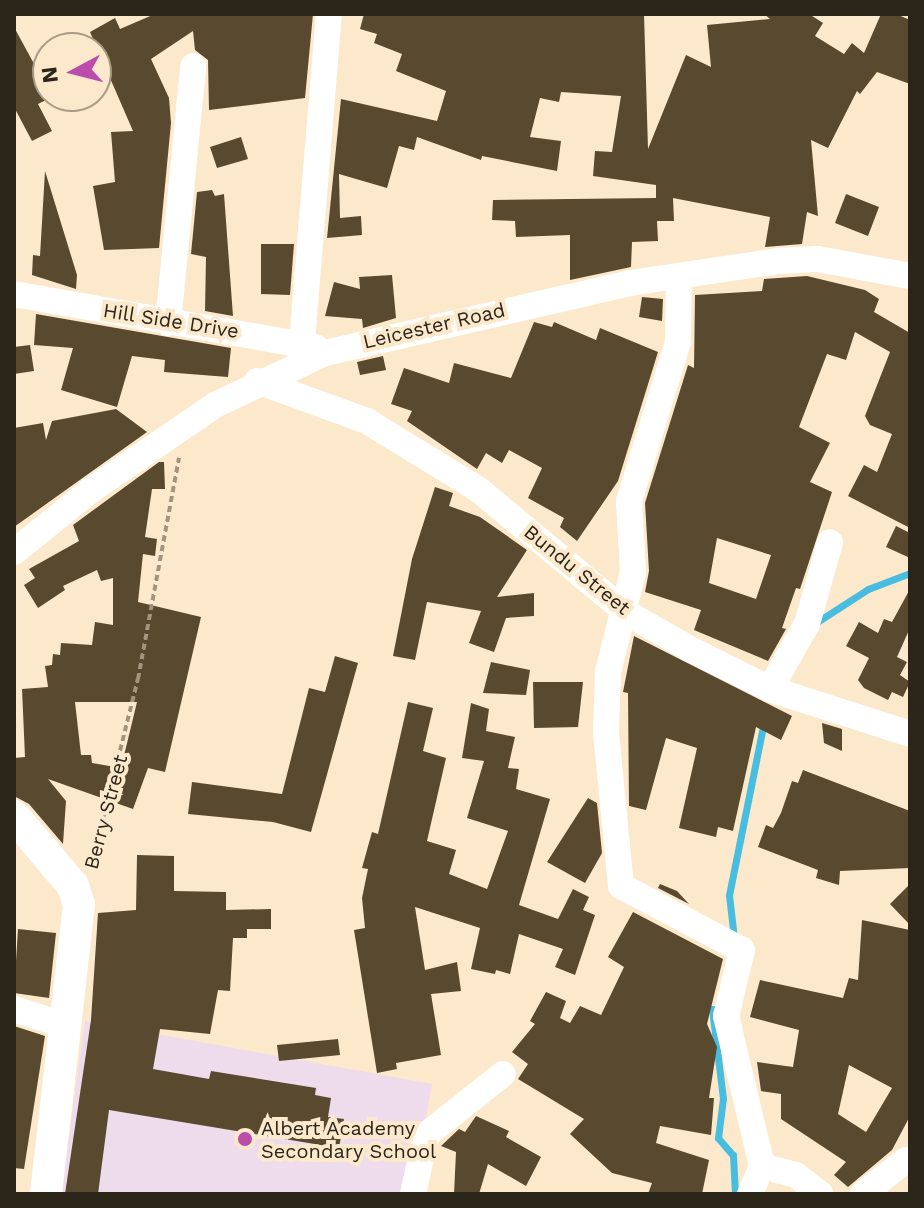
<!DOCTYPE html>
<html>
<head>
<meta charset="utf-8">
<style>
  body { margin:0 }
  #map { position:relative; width:924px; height:1208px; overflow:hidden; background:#fce9cc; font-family:"Work Sans",sans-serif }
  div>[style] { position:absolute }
  .education>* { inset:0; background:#eedbec }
  .stream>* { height:7px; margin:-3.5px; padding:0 3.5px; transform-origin:3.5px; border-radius:3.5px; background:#48bddf }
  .building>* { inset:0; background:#58492f }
  .path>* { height:4px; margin-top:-2px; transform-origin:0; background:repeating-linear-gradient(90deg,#a2947f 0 6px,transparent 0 10px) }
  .minor>* { height:26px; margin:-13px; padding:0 13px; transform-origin:13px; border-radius:13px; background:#fff }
  .tertiary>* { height:32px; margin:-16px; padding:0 16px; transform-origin:16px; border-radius:16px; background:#fff }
  .dots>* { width:22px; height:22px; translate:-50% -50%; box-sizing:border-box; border:4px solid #fce9cc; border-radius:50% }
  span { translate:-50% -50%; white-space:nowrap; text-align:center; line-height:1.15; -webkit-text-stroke:8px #fce9cc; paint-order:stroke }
  .street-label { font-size:20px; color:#2c251a }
  .poi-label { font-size:20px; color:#2c251a }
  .left { translate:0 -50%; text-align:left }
  .frame { position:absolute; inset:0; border:16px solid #2c251a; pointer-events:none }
  .north { position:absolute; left:32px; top:32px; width:80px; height:80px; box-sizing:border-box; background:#fce9cc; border:2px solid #a99b85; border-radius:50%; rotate:263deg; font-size:22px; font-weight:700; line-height:32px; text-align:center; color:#2c251a }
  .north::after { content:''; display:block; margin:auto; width:28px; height:36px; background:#bb4caa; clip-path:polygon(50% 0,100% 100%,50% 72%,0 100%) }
</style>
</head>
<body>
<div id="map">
  <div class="education">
    <div style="clip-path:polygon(85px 1021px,432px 1084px,412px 1194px,61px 1194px)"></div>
  </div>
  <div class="stream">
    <div style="left:817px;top:622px;width:61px;rotate:-32.9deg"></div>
    <div style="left:868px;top:589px;width:45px;rotate:-20.9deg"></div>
    <div style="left:734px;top:938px;width:43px;rotate:-96.6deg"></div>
    <div style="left:729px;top:895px;width:177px;rotate:-78.6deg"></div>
    <div style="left:723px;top:1009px;width:11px;rotate:180deg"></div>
    <div style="left:712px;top:1009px;width:90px;rotate:83deg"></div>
    <div style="left:723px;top:1098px;width:40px;rotate:97.1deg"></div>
    <div style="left:718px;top:1138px;width:23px;rotate:49deg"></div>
    <div style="left:733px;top:1155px;width:39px;rotate:87deg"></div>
  </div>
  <div class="building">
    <div style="clip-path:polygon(155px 14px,313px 14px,305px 98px,209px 110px,208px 60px,195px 50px,193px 31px,151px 59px,169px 98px,171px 123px,159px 248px,104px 250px,93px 186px,115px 182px,111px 132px,133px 131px,90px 32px,115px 18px,120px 29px)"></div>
    <div style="clip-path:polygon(364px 14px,644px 14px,648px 149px,686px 55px,711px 67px,707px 25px,770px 19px,764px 14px,809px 14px,823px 23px,815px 36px,844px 54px,852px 43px,864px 53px,881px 14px,896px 14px,910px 20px,910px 84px,877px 72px,860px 94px,857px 91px,828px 148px,811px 140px,818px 216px,807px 212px,802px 244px,765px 247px,770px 217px,673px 198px,674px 221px,657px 221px,658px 241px,632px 242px,631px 267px,570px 280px,570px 235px,516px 237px,515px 221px,492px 220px,493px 200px,656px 198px,656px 185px,593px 176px,595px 151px,612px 152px,621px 96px,561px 92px,559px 102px,540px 98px,530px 137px,561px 141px,557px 171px,482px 156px,481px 160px,417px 137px,414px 150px,399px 146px,387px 188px,339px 174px,340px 218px,361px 216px,362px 235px,327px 238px,341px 99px,437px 121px,446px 91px,396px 71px,402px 54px,374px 43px,377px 34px,360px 29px)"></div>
    <div style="clip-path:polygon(14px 27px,52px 97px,38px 104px,52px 131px,32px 141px,14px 107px)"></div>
    <div style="clip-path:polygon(241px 137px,248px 159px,217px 168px,210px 147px)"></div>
    <div style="clip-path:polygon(45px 171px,77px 275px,76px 289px,32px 275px,33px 255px,40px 256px)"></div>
    <div style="clip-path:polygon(212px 190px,215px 196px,224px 194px,233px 316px,205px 311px,206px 257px,191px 254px,197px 192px)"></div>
    <div style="clip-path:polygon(846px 194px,879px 207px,868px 236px,835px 223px)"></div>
    <div style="clip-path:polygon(261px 244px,294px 244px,290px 295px,261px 294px)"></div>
    <div style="clip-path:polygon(392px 275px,396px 318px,363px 328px,362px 319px,325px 316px,334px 282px,360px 289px,359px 277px)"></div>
    <div style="clip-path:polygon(evenodd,807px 276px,865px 290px,879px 299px,874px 312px,910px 333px,910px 528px,848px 496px,864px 465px,877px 472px,892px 434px,870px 425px,865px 416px,890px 352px,855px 332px,846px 360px,827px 354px,799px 427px,830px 443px,810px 482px,832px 492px,800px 589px,796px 588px,782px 628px,786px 629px,768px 661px,694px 630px,701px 610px,645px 592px,649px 571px,645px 503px,688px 365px,694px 368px,695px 295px,762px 291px,764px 279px,807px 276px,717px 538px,771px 555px,756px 599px,709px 583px,717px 538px)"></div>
    <div style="clip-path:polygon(642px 297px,663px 299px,662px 321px,639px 317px)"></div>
    <div style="clip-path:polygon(36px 314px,231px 348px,228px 377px,164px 372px,165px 360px,132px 356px,117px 407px,61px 390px,73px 348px,34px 345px)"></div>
    <div style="clip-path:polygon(534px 322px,552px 327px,554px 322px,596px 340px,600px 328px,658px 352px,618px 481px,577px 541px,560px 527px,564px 518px,528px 498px,542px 468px,509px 450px,502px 463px,486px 453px,477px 469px,407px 421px,412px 411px,391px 404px,404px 368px,449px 383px,454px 363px,511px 378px)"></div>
    <div style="clip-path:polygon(30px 345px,34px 371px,14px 374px,14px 347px)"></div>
    <div style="clip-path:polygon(383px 356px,386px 370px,360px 375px,357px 362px)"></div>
    <div style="clip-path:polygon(116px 409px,147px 432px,14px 527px,14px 428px,43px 423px,46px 440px,52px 421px)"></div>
    <div style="clip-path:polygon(evenodd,159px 462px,164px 462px,165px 489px,152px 489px,145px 537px,157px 539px,155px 556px,143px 554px,138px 602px,201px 617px,165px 772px,148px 768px,133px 809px,48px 779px,66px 801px,63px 844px,29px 804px,14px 796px,14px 758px,25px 757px,22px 689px,48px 687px,45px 666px,52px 665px,53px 654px,60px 655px,61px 643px,92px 645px,95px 622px,113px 625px,113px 578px,101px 581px,97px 570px,63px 586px,65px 590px,38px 608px,24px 585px,35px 578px,29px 569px,79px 541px,73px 525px,159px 462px,75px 702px,137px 702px,121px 768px,92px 763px,91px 755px,81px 755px,75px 702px)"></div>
    <div style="clip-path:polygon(435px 487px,453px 493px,449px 506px,480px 517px,527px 550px,497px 597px,534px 593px,534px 616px,506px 618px,494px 652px,469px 643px,481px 611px,427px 602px,415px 660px,393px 656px,412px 559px)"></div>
    <div style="clip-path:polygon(896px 526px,910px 533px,910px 558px,886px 547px)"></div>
    <div style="clip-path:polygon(910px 589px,910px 628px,897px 657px,907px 662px,900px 675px,910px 682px,903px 697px,892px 692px,888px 700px,864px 688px,858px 680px,869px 658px,846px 646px,859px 622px,878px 633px,884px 619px,892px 622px)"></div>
    <div style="clip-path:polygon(634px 636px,792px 716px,781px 740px,756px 727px,733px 831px,718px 827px,716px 837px,679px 828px,697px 748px,666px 738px,646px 810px,629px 806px,628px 693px,623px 692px)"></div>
    <div style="clip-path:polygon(335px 656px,358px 663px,311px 832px,273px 822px,188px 814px,192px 782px,282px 794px,309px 688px,325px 692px)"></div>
    <div style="clip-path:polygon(491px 662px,530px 670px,526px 695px,483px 693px)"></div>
    <div style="clip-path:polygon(533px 682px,583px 682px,578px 727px,534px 728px)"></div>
    <div style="clip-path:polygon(408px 702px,433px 708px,423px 751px,446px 758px,427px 841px,456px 850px,449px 874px,487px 889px,508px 831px,467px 818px,484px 761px,462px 758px,471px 703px,489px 709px,486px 731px,515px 737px,508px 768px,519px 769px,516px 789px,550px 799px,519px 905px,558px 919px,573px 889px,589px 897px,583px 910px,595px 915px,575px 975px,555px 967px,563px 949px,519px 934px,510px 974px,496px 970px,495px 974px,471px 969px,480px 928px,415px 907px,425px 970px,457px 962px,461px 991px,431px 994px,441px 1055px,396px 1063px,397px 1069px,377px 1073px,354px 930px,365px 928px,362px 898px,368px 869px,362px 868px,372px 832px,378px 834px)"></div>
    <div style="clip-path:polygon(822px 723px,842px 729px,842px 751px,824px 743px)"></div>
    <div style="clip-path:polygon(803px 770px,910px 811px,910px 868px,840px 871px,839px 885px,816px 878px,818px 870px,758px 847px,766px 825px,773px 828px,781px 813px,792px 781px,798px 783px)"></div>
    <div style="clip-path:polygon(588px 798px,597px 803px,602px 853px,585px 883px,547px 862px)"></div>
    <div style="clip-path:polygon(137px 855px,174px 856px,174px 891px,226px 892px,226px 910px,271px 909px,271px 929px,247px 929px,247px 938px,233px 938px,230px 991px,218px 990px,210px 1034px,160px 1029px,153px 1069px,209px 1079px,211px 1071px,316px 1088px,315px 1095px,331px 1098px,328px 1117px,344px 1119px,339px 1148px,109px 1110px,98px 1194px,65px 1194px,91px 1020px,98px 913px,136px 910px)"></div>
    <div style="clip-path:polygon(660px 884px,677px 891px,689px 904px,658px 888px)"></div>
    <div style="clip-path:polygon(910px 884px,910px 925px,890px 904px)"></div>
    <div style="clip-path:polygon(633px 912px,723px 959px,707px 1024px,717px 1047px,709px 1098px,714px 1098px,711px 1135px,660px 1126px,656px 1143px,709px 1160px,702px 1194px,648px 1194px,652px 1183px,612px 1173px,570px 1134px,584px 1119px,518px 1079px,528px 1064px,512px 1052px,535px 1024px,530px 1021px,546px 992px,566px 1001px,560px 1018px,570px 1023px,580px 1006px,601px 1015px,624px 967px,608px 957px)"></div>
    <div style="clip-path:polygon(evenodd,862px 920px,910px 930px,910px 1116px,892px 1150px,848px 1187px,834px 1175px,846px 1162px,781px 1119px,781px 1094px,761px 1091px,757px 1062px,793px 1067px,799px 1030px,750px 1017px,760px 980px,843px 998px,849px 978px,858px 980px,862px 920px,849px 1065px,892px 1088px,866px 1132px,838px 1114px,849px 1065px)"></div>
    <div style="clip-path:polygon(18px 929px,56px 933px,49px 998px,14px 993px)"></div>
    <div style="clip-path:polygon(14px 1026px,45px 1036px,24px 1169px,14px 1168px)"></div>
    <div style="clip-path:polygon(338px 1039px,340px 1055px,279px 1061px,277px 1045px)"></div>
    <div style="clip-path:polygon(476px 1116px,509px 1131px,506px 1137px,541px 1157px,526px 1186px,488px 1164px,479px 1194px,454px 1194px,456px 1152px,441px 1146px,459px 1129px,465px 1132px)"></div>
  </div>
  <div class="path">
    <div style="left:91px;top:867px;width:194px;rotate:-76deg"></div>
    <div style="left:138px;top:679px;width:225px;rotate:-79.5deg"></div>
  </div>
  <div class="minor">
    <div style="left:679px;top:277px;width:65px;rotate:90.9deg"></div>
    <div style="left:678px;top:342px;width:166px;rotate:107.1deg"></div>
    <div style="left:629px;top:501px;width:71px;rotate:86.8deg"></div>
    <div style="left:633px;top:572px;width:103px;rotate:104deg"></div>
    <div style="left:608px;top:672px;width:61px;rotate:91.9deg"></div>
    <div style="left:606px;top:733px;width:154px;rotate:84.4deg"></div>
    <div style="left:621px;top:886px;width:137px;rotate:27.9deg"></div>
    <div style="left:742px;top:950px;width:68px;rotate:103.6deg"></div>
    <div style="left:726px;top:1016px;width:154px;rotate:76.5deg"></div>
    <div style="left:14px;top:294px;width:306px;rotate:10deg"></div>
    <div style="left:168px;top:323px;width:258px;rotate:-84.4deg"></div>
    <div style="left:302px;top:341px;width:328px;rotate:-85.3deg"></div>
    <div style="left:257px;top:381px;width:117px;rotate:20deg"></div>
    <div style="left:367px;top:421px;width:132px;rotate:31.6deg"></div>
    <div style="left:479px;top:490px;width:192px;rotate:39.7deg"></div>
    <div style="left:627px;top:613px;width:73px;rotate:29.7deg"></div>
    <div style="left:690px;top:649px;width:89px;rotate:26.6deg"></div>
    <div style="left:770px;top:689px;width:147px;rotate:17.8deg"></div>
    <div style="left:14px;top:552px;width:99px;rotate:-38.8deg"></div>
    <div style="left:91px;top:490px;width:150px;rotate:-34.4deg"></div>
    <div style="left:215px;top:405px;width:122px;rotate:-25.3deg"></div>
    <div style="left:325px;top:353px;width:313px;rotate:-12.9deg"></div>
    <div style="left:630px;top:283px;width:151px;rotate:-8.4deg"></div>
    <div style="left:779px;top:261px;width:39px;rotate:-3deg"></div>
    <div style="left:818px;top:259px;width:94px;rotate:10.5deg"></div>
    <div style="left:770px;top:689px;width:75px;rotate:-60.4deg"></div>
    <div style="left:807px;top:624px;width:85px;rotate:-74.3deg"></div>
    <div style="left:14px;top:1009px;width:52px;rotate:17.7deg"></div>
    <div style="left:762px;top:1166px;width:35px;rotate:15deg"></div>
    <div style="left:796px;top:1175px;width:31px;rotate:38deg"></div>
    <div style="left:413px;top:1194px;width:60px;rotate:-77.6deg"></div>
    <div style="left:426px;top:1135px;width:98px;rotate:-38.4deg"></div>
    <div style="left:750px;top:1194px;width:30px;rotate:-67deg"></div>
    <div style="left:863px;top:1194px;width:55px;rotate:-38.3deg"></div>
  </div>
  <div class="tertiary">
    <div style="left:14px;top:816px;width:92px;rotate:49.9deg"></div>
    <div style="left:73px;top:886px;width:19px;rotate:72deg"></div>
    <div style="left:79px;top:904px;width:292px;rotate:96.5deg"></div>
  </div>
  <div class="dots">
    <div style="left:245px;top:1139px;background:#bb4caa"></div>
  </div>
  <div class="street-label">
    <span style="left:171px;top:321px;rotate:9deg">Hill Side Drive</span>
    <span style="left:434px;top:326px;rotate:-13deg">Leicester Road</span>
    <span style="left:577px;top:570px;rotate:39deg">Bundu Street</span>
    <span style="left:106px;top:812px;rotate:-75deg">Berry Street</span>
  </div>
  <div class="poi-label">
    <span class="left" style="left:261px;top:1140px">Albert Academy<br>Secondary School</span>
  </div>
  <div class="frame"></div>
  <div class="north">N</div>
</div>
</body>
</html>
